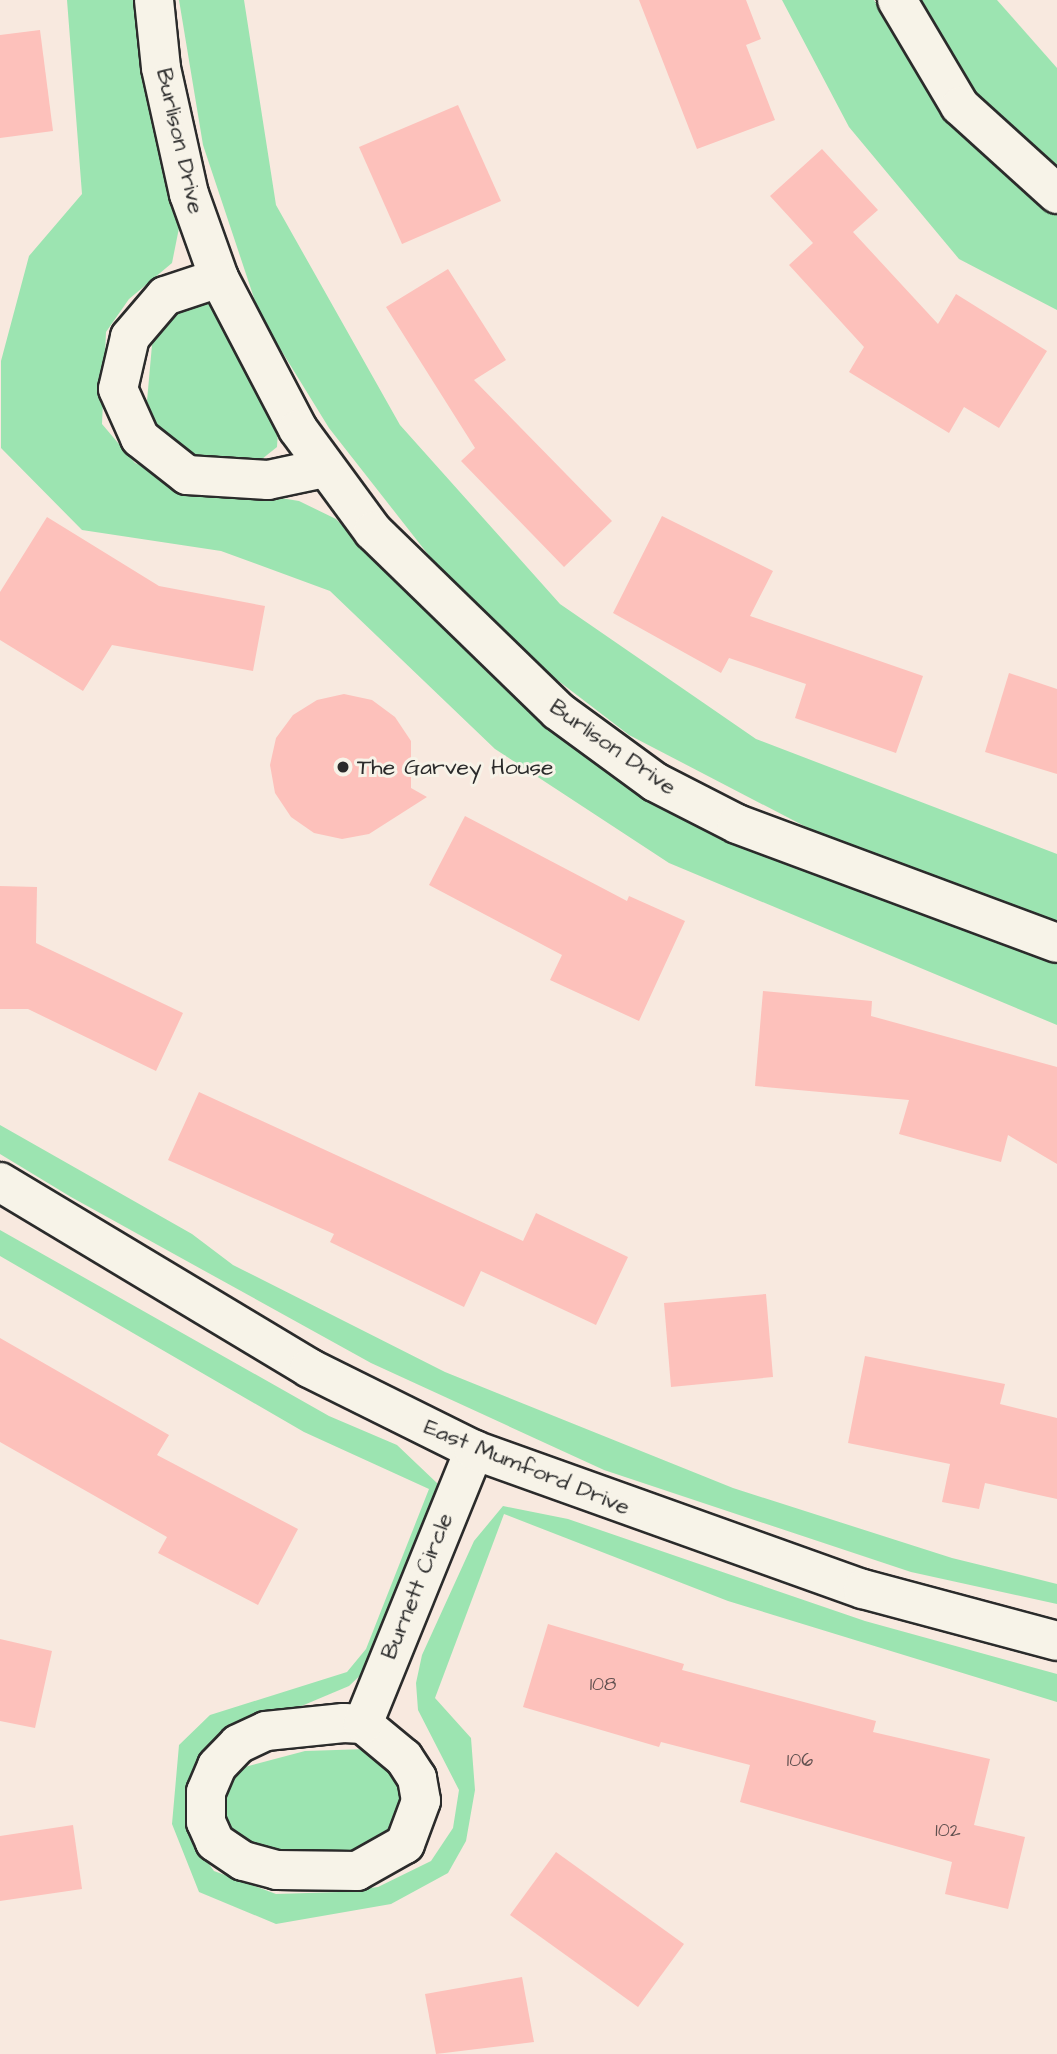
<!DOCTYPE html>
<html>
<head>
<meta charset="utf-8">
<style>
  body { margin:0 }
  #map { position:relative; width:1057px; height:2054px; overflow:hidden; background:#f8e9df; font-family:"Architects Daughter",sans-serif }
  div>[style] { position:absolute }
  .green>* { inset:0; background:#9ce4b1 }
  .building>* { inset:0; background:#fdc1bb }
  .roads { filter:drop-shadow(2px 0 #2b2b2b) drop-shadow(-2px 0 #2b2b2b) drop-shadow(0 2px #2b2b2b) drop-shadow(0 -2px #2b2b2b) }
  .street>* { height:38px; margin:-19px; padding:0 19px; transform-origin:19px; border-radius:19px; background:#f7f3e8 }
  .secondary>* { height:38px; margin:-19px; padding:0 19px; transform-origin:19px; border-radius:19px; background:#f7f3e8 }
  .dots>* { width:19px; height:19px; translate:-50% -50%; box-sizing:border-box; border:4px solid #f7f3e8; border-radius:50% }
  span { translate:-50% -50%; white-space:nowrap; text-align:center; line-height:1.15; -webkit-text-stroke:6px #f7f3e8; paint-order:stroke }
  .number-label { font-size:19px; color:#60504f }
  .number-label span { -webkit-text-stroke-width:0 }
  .street-label { font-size:23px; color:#2b2b2b }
  .poi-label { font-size:23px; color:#2b2b2b }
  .left { translate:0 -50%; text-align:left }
</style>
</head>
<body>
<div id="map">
  <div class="green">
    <div style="clip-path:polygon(67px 0,137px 0,183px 208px,172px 263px,129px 299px,106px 332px,102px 424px,135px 463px,177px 481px,299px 501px,336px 519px,489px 674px,571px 743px,729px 836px,1057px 960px,1057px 1025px,669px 863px,495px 749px,330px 591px,221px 551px,82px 530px,1px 448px,1px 361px,29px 256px,82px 194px)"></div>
    <div style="clip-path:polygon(179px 0,244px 0,276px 205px,400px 425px,560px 604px,756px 739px,1057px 854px,1057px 921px,858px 854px,629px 735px,522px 653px,434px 562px,329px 428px,260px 316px,203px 145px)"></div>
    <div style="clip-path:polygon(782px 0,874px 0,963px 135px,1057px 216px,1057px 310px,959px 259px,849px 127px)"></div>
    <div style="clip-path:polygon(915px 0,997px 0,1057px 68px,1057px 169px,982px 104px)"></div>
    <div style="clip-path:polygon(205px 301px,219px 310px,278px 430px,277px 447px,257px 463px,195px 455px,159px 431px,147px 401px,152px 345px,175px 305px)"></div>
    <div style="clip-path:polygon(0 1125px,192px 1234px,233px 1265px,445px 1372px,733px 1488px,952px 1558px,1057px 1584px,1057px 1604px,911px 1572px,604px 1470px,371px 1363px,71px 1197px,0 1154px)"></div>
    <div style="clip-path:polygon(0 1230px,329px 1416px,397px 1445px,438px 1484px,439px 1510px,368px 1668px,349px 1686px,235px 1734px,195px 1845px,214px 1871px,276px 1894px,339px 1892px,378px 1887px,431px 1861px,453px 1828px,459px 1790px,418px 1710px,416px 1683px,422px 1655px,474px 1541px,503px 1506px,568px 1519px,865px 1621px,1057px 1674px,1057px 1702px,728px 1601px,504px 1514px,435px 1698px,471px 1738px,475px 1790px,466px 1841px,448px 1873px,391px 1904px,276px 1924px,199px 1892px,172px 1824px,179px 1745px,210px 1715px,347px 1672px,366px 1649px,429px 1489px,304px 1432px,0 1256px)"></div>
    <div style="clip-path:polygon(367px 1749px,398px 1770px,406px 1793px,390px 1839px,347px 1854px,255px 1853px,225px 1826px,228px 1785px,241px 1768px,305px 1751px)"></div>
  </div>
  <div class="building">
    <div style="clip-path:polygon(639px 0,746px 0,761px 39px,746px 45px,775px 120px,697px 149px)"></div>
    <div style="clip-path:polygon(40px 30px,53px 131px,0 138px,0 35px)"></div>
    <div style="clip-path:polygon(458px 105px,501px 201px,402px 244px,359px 147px)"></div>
    <div style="clip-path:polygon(822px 149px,878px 210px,853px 232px,938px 324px,956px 294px,1047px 351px,999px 428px,964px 407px,949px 433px,849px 372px,864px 347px,789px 265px,813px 243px,770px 196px)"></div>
    <div style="clip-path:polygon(448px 269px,506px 360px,474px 380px,612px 521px,564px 567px,461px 461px,475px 448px,386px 307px)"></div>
    <div style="clip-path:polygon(662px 516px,773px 571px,750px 616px,923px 676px,896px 753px,795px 718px,806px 684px,729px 658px,721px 673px,613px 613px)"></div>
    <div style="clip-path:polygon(47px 517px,159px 586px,265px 606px,253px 671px,112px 645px,83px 691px,0 640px,0 592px)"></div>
    <div style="clip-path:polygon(1009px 673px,1057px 689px,1057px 774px,985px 752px)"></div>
    <div style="clip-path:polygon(344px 694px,372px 700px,395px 717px,411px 741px,411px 788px,427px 797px,369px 834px,342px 839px,314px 833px,291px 817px,275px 793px,270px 765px,276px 738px,293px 715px,317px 700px)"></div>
    <div style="clip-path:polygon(465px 816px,627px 901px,629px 896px,685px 921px,639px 1021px,550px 980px,562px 955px,429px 885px)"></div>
    <div style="clip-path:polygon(0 886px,37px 887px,36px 943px,183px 1013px,156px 1071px,28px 1009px,0 1009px)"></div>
    <div style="clip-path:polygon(763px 991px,872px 1001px,871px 1016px,1057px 1067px,1057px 1164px,1008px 1135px,1001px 1162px,899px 1134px,909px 1100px,755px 1086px)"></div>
    <div style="clip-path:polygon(199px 1092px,523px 1241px,536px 1213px,628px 1257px,596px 1325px,481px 1271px,464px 1307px,330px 1242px,334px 1234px,168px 1160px)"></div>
    <div style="clip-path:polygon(766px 1294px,773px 1377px,671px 1387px,664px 1303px)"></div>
    <div style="clip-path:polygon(0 1338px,169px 1435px,157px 1455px,298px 1529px,258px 1605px,158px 1553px,167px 1537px,0 1442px)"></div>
    <div style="clip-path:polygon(865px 1356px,1005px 1384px,1000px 1404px,1057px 1418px,1057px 1499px,985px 1483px,979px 1509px,942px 1502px,950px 1464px,848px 1443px)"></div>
    <div style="clip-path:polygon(548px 1624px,684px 1664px,682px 1670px,876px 1721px,873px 1732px,990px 1759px,974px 1825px,1025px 1837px,1008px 1909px,945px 1894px,952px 1862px,740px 1802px,750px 1765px,661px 1742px,659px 1747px,523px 1707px)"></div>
    <div style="clip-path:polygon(0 1639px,52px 1651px,35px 1728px,0 1721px)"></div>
    <div style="clip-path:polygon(73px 1825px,82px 1889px,0 1901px,0 1836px)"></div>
    <div style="clip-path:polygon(556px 1852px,684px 1944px,638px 2007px,510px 1915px)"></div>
    <div style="clip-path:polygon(522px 1977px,534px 2042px,436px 2054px,425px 1994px)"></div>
  </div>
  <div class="roads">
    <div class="street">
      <div style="left:154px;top:0;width:68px;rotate:84.1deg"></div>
      <div style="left:161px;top:68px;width:129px;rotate:77.5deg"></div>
      <div style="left:189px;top:194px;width:89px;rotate:70.3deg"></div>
      <div style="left:219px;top:278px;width:170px;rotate:62.4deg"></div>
      <div style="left:298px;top:429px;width:127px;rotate:53.7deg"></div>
      <div style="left:373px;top:531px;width:258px;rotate:44.2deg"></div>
      <div style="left:558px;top:711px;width:120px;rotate:36.2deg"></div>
      <div style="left:655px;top:782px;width:92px;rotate:27.1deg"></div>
      <div style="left:737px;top:824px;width:341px;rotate:20.4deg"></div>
      <div style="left:897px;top:0;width:123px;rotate:59.3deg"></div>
      <div style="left:960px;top:106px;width:131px;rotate:42.2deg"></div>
      <div style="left:219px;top:278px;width:57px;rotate:161.6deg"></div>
      <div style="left:165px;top:296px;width:54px;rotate:130.5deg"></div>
      <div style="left:130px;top:337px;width:53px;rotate:103deg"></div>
      <div style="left:118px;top:389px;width:54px;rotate:65.8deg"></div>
      <div style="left:140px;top:438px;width:60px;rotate:38.2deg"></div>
      <div style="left:187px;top:475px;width:81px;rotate:3.5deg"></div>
      <div style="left:268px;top:480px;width:57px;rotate:-12.1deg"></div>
      <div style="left:344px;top:1723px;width:19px;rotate:3deg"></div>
      <div style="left:363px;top:1724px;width:53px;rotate:39.7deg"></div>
      <div style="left:404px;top:1758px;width:24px;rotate:57deg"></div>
      <div style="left:417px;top:1778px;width:23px;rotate:80deg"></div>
      <div style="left:421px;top:1801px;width:46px;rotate:110.4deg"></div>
      <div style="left:405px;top:1844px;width:55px;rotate:150.6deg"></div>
      <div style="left:357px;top:1871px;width:80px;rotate:-179.3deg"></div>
      <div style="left:277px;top:1870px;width:35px;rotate:-165deg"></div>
      <div style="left:243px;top:1861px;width:34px;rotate:-146deg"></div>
      <div style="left:215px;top:1842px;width:22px;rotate:-114deg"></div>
      <div style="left:206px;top:1822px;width:30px;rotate:-90deg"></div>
      <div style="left:206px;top:1792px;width:28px;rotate:-67deg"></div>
      <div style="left:217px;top:1766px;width:30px;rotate:-46deg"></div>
      <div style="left:238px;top:1744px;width:31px;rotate:-25deg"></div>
      <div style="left:266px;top:1731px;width:78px;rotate:-5.9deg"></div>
      <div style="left:363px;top:1724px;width:296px;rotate:-67.9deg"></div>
    </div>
    <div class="secondary">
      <div style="left:0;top:1182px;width:361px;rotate:31deg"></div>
      <div style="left:309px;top:1368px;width:184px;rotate:26.4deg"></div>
      <div style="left:474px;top:1450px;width:413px;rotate:19.7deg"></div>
      <div style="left:863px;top:1589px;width:201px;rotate:15deg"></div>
    </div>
  </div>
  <div class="dots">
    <div style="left:343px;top:767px;background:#2b2b2b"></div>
  </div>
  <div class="number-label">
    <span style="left:603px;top:1685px">108</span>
    <span style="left:800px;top:1761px">106</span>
    <span style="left:948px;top:1831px">102</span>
  </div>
  <div class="street-label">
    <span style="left:180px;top:141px;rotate:77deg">Burlison Drive</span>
    <span style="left:613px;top:747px;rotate:35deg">Burlison Drive</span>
    <span style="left:527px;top:1467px;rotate:22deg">East Mumford Drive</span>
    <span style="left:417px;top:1586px;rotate:-68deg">Burnett Circle</span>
  </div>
  <div class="poi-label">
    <span class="left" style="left:357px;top:767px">The Garvey House</span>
  </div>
</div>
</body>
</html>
